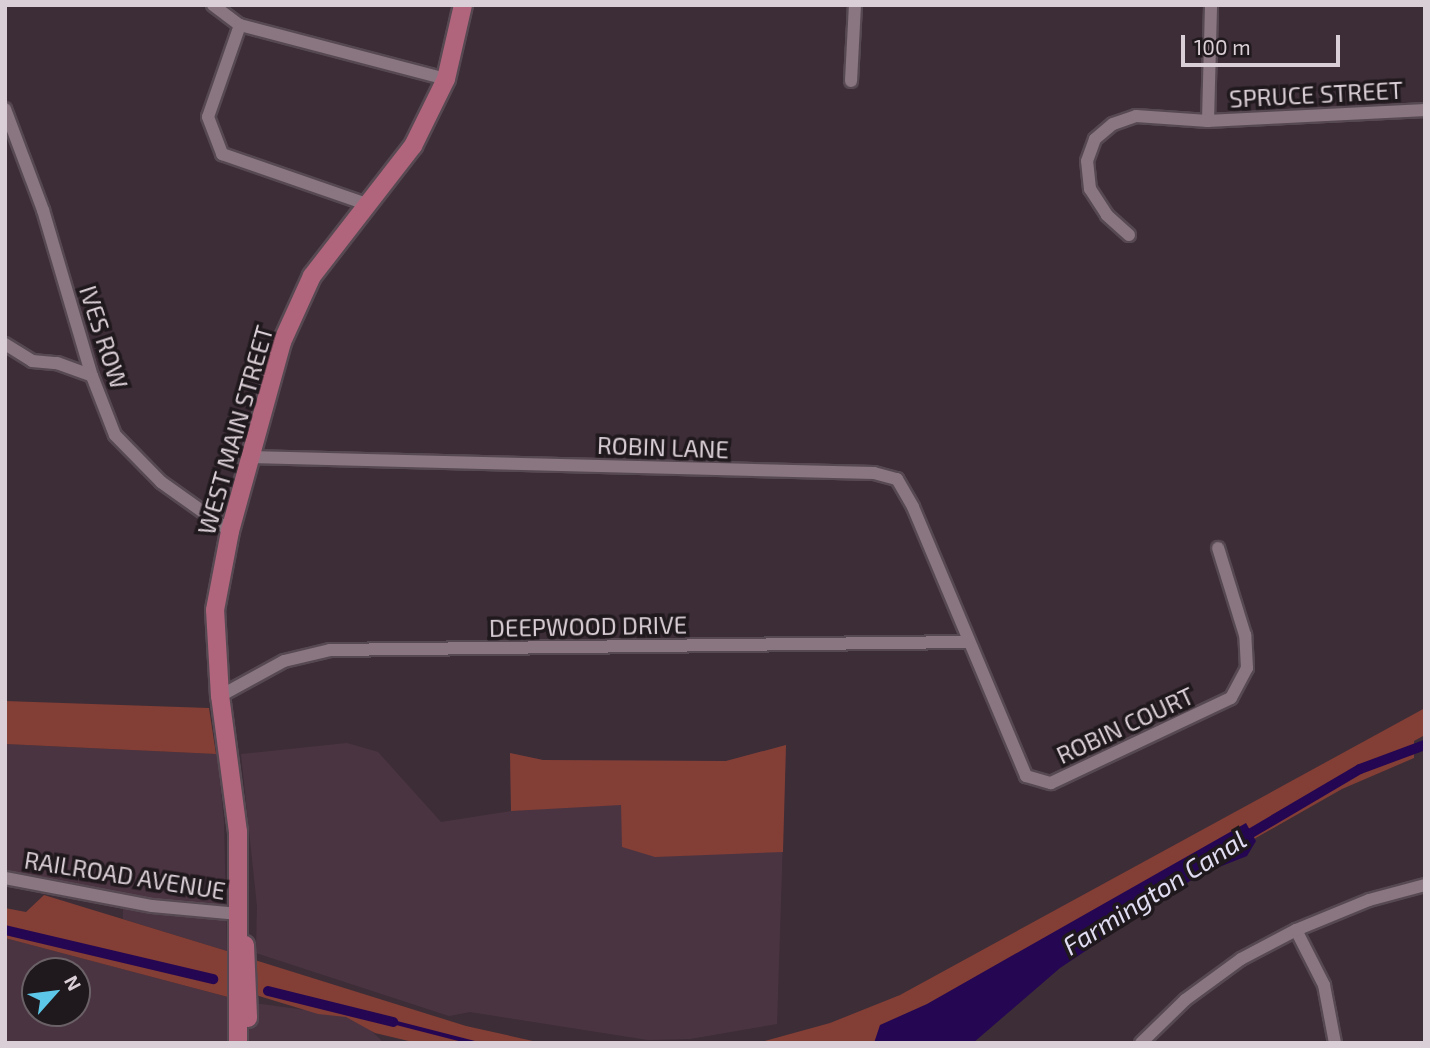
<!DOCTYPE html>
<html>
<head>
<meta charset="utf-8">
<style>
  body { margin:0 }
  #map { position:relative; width:1430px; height:1048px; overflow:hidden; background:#3d2d37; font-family:"Exo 2",sans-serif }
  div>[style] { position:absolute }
  .built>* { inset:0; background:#4b3442 }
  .green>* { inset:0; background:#833e35 }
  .water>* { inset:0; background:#250652 }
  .stream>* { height:3.5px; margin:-1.75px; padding:0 1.75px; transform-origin:1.75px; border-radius:1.75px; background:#250652 }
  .canal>* { height:10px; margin:-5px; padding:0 5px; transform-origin:5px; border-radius:5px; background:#250652 }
  .roads { filter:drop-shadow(2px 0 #574952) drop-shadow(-2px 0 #574952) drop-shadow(0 2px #574952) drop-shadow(0 -2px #574952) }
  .minor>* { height:12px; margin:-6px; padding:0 6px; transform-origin:6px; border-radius:6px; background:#897681 }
  .primary>* { height:18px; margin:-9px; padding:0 9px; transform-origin:9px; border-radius:9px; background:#b1657d }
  span { translate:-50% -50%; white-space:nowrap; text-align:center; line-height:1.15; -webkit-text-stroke:7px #1f181c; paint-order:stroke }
  .street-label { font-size:24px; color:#dacfd6 }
  .water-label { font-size:26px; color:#e0dcf2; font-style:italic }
  .frame { position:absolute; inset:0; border:7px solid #dacfd6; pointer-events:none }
  .north { position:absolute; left:21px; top:957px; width:70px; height:70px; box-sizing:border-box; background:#1f181c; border:2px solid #6a6166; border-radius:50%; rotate:62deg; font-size:19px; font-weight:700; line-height:28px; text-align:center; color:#dacfd6 }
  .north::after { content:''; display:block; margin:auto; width:24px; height:32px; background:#5cc7e8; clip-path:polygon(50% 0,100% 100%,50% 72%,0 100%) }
  .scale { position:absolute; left:1181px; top:35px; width:159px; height:32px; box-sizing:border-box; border:4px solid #dacfd6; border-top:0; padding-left:9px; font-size:21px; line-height:24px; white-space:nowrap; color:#dacfd6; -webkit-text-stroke:5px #1f181c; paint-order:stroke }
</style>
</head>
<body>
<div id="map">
  <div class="built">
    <div style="clip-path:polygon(347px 743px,378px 752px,441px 822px,511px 811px,510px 753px,543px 760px,726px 761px,786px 745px,777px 1024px,690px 1039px,648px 1040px,470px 1012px,449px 1016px,256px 953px,257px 906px,241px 754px)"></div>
    <div style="clip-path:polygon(5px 744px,217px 754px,224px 822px,227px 951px,123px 919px,123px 907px,5px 885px)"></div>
    <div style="clip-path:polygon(evenodd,5px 938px,228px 997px,228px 1005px,261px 1004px,357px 1017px,384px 1043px,5px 1043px,5px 938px,35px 971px,77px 971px,77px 1013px,35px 1013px,35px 971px)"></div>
  </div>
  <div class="green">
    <div style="clip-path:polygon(5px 701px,209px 708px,216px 754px,5px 744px)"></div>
    <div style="clip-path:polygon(1425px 708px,1425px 735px,1414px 741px,1414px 758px,1342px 789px,1057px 951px,893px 1035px,874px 1043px,757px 1043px,830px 1023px,900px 995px)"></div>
    <div style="clip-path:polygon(786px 745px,783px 852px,655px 857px,622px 847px,621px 805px,511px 811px,510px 753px,543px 760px,726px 761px)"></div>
    <div style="clip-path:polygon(44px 895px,227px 951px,228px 997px,5px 938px,5px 908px,26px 912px)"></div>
    <div style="clip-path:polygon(252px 959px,466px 1026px,542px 1043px,417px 1043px,375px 1033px,346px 1017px,318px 1014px,252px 994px)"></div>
  </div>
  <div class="water">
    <div style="clip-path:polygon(1246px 823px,1256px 841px,1247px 856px,1199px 875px,1060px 968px,973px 1043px,874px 1043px,880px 1025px,927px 1004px)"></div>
  </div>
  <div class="stream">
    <div style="left:393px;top:1022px;width:85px;rotate:14.4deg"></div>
  </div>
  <div class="canal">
    <div style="left:1241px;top:839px;width:138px;rotate:-30.5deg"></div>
    <div style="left:1360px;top:769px;width:69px;rotate:-20.3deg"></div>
    <div style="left:5px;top:930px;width:214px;rotate:13.3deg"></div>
    <div style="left:268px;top:991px;width:129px;rotate:13.9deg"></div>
  </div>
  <div class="roads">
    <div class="minor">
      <div style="left:213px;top:5px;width:34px;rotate:37deg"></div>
      <div style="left:240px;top:25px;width:213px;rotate:14.7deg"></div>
      <div style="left:240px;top:25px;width:97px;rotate:109.2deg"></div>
      <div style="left:208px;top:117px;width:40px;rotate:69deg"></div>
      <div style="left:222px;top:154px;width:152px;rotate:19.1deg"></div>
      <div style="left:851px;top:81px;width:76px;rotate:-87deg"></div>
      <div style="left:5px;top:109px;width:108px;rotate:69.4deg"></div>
      <div style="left:43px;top:210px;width:173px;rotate:73.6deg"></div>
      <div style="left:92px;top:376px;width:63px;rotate:68.7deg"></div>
      <div style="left:115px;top:435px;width:66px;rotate:45.6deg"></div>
      <div style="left:161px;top:482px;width:85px;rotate:35.4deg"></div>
      <div style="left:1208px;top:121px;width:116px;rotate:-88.5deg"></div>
      <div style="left:1129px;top:235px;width:30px;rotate:-138deg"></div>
      <div style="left:1107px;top:215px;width:31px;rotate:-123deg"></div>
      <div style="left:1090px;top:189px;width:28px;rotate:-96deg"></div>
      <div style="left:1087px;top:161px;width:23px;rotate:-70deg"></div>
      <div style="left:1095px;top:139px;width:23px;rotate:-40deg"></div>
      <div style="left:1113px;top:124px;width:24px;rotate:-19deg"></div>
      <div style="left:1136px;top:116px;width:72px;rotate:4deg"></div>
      <div style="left:1208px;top:121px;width:217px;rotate:-2.9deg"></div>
      <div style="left:5px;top:344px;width:32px;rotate:32deg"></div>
      <div style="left:32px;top:361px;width:25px;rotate:5deg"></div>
      <div style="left:57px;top:363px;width:37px;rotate:20deg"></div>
      <div style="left:250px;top:457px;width:624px;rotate:1.47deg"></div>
      <div style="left:874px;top:473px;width:24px;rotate:15deg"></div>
      <div style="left:897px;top:479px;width:32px;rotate:60deg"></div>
      <div style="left:913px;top:507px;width:292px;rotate:67.2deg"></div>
      <div style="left:1026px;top:776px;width:26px;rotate:16deg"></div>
      <div style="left:1051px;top:783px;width:199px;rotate:-25.3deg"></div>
      <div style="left:1231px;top:698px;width:34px;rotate:-62deg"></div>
      <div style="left:1247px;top:668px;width:33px;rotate:-93deg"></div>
      <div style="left:1245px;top:635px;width:91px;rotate:-107.2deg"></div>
      <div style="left:220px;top:696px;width:73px;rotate:-28.7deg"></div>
      <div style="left:284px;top:661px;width:47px;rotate:-13.4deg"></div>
      <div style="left:330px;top:650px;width:636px;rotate:-0.72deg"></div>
      <div style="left:5px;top:878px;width:150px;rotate:10.8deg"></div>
      <div style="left:152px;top:906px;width:87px;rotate:5.3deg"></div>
      <div style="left:1296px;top:930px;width:62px;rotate:63deg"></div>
      <div style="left:1324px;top:985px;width:59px;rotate:79.3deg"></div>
      <div style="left:1141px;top:1043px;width:62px;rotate:-44.3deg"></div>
      <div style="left:1185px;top:1000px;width:69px;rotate:-36.2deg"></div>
      <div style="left:1241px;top:959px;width:62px;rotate:-27.8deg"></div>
      <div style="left:1296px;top:930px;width:79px;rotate:-22.3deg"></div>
      <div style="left:1369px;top:900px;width:58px;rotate:-15deg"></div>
    </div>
    <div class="primary">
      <div style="left:245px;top:945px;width:73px;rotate:87.6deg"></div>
      <div style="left:238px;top:1043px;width:211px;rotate:-90deg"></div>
      <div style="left:238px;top:832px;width:137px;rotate:-97.5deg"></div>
      <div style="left:220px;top:696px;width:86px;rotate:-93.3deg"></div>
      <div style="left:215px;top:610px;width:80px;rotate:-79.2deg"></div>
      <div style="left:230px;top:531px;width:196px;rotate:-74.6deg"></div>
      <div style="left:282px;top:342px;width:72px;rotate:-65.6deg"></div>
      <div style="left:312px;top:276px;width:165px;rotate:-52.2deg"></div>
      <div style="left:413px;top:146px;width:75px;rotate:-63.8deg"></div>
      <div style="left:446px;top:79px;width:76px;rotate:-77.1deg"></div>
    </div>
  </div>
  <div class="street-label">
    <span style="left:1316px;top:94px;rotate:-3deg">SPRUCE STREET</span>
    <span style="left:104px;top:337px;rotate:72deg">IVES ROW</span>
    <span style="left:235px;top:430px;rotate:-74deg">WEST MAIN STREET</span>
    <span style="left:663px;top:447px;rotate:2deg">ROBIN LANE</span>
    <span style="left:588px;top:626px;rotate:-1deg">DEEPWOOD DRIVE</span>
    <span style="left:1125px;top:725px;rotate:-25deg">ROBIN COURT</span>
    <span style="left:125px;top:875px;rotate:9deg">RAILROAD AVENUE</span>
  </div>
  <div class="water-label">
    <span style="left:1154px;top:892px;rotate:-32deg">Farmington Canal</span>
  </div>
  <div class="frame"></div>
  <div class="north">N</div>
  <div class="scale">100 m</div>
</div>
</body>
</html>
